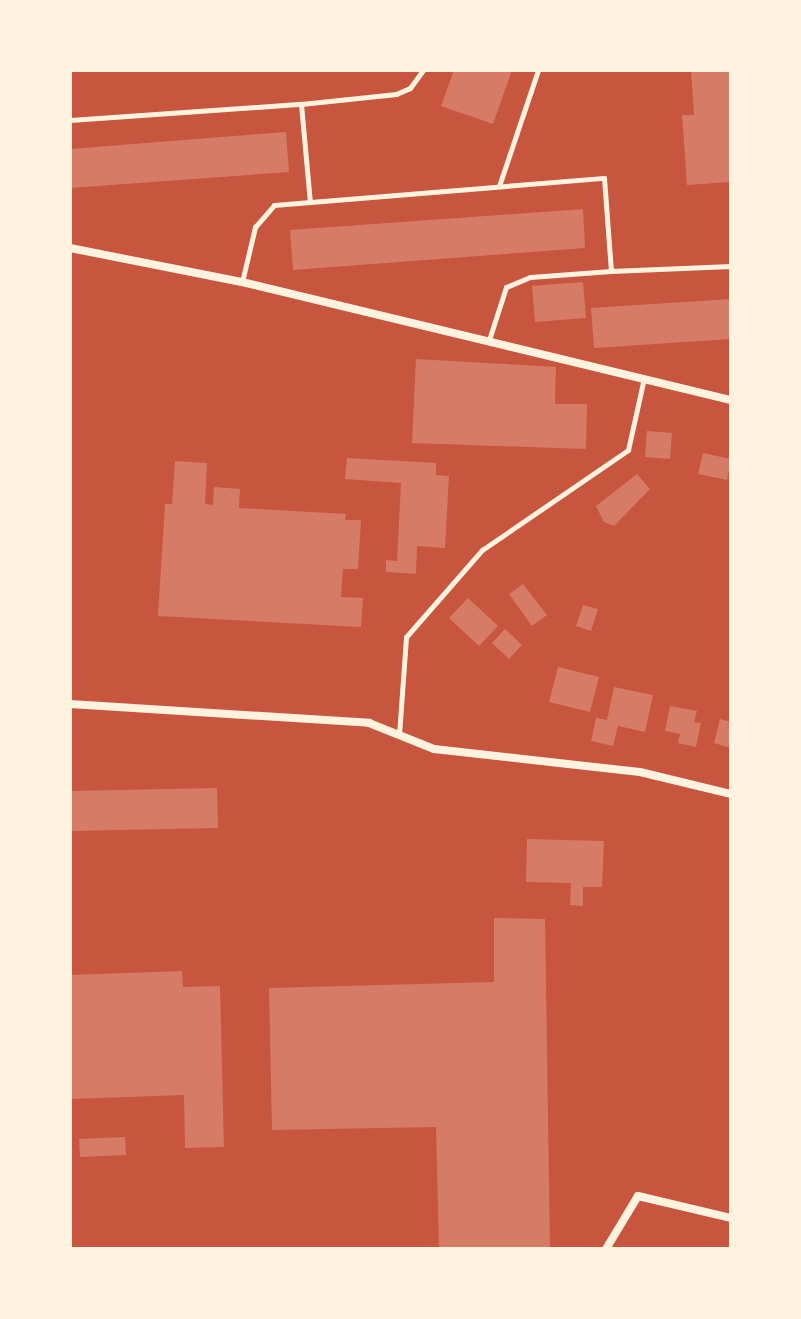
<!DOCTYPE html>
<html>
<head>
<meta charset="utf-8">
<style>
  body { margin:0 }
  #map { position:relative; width:801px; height:1319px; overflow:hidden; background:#c8553d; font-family:"PT Serif",serif }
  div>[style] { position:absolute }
  .building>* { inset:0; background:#d67c66 }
  .service>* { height:5px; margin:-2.5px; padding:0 2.5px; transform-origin:2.5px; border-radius:2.5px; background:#fff3e0 }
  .minor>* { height:8px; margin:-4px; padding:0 4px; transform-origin:4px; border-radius:4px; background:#fff3e0 }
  span { translate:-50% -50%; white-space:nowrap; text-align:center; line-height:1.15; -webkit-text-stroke:8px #fff3e0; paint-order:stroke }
  .frame { position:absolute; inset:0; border:72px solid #fff3e0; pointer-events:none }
</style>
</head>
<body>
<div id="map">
  <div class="building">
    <div style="clip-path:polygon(454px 70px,512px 70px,493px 124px,441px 106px)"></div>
    <div style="clip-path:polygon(691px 70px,731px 70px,731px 182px,687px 185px,682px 115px,694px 115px)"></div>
    <div style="clip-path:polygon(286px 132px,289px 172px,70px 188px,70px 149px)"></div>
    <div style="clip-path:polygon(583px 209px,585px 248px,293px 270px,290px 230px)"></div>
    <div style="clip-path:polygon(583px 282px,586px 318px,535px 322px,532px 286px)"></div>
    <div style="clip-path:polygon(731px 299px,731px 339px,594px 348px,591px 308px)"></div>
    <div style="clip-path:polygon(416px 359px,556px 367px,555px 404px,587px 404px,586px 449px,412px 443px)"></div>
    <div style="clip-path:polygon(647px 431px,672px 433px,670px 459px,645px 457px)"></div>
    <div style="clip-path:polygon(703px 453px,731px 459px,727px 480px,698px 474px)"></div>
    <div style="clip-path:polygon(347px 458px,436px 463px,436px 475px,449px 476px,445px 548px,417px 546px,416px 574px,386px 572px,386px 560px,397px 561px,401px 483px,345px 479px)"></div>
    <div style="clip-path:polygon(175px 461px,207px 463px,205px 504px,213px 505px,214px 487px,240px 489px,239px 508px,346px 514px,345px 520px,361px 520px,358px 569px,343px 569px,341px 597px,363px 598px,361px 627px,158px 616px,165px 504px,172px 504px)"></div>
    <div style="clip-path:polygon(637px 474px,650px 489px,614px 526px,604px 522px,596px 506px)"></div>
    <div style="clip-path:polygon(523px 584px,547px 615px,532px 626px,509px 594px)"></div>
    <div style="clip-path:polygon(468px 598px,498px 626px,479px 646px,449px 618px)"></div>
    <div style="clip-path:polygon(583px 605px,598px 609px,591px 631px,576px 626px)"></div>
    <div style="clip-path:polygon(505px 629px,522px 645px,509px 659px,492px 643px)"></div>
    <div style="clip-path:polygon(558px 667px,599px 677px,590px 712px,549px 702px)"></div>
    <div style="clip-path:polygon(614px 687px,653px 695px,645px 732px,618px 726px,613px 746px,591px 741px,596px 718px,607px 720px)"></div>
    <div style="clip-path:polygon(670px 706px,697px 711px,694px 722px,701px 723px,696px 747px,678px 743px,680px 734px,665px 731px)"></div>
    <div style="clip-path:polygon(720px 719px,731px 722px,731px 748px,714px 743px)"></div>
    <div style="clip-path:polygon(217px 788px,218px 828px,70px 831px,70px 791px)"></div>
    <div style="clip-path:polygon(527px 839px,604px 841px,602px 887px,583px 887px,583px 906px,570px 905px,571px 883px,526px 882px)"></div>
    <div style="clip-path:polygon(494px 918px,545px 919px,550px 1249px,439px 1249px,436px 1127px,272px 1130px,269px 988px,494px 982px)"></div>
    <div style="clip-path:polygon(182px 971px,183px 987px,220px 986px,224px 1147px,185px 1148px,184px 1095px,70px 1099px,70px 975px)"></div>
    <div style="clip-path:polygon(125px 1137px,126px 1155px,80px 1157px,79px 1139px)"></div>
  </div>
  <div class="service">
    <div style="left:301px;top:104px;width:96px;rotate:-6deg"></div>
    <div style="left:396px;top:94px;width:15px;rotate:-23deg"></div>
    <div style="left:410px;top:88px;width:22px;rotate:-54deg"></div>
    <div style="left:70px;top:120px;width:232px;rotate:-4deg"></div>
    <div style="left:301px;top:104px;width:98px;rotate:84.8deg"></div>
    <div style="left:499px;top:186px;width:122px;rotate:-71.4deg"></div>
    <div style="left:611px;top:271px;width:120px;rotate:-2.4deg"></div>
    <div style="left:242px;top:282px;width:57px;rotate:-76.7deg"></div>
    <div style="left:255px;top:227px;width:29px;rotate:-49deg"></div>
    <div style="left:274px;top:205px;width:331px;rotate:-4.7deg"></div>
    <div style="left:604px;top:178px;width:93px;rotate:85.7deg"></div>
    <div style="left:611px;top:271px;width:81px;rotate:175.8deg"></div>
    <div style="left:530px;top:277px;width:26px;rotate:157deg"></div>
    <div style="left:506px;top:287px;width:56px;rotate:107.8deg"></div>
    <div style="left:399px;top:735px;width:98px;rotate:-85.9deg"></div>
    <div style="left:406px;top:637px;width:116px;rotate:-48.9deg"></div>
    <div style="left:482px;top:550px;width:177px;rotate:-34.4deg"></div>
    <div style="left:628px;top:450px;width:74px;rotate:-77.5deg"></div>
  </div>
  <div class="minor">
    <div style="left:70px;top:248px;width:175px;rotate:11.2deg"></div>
    <div style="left:242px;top:282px;width:503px;rotate:13.57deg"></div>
    <div style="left:70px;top:704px;width:300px;rotate:3.6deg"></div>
    <div style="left:369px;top:723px;width:70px;rotate:21.8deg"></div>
    <div style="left:434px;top:749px;width:207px;rotate:6.4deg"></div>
    <div style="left:640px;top:772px;width:94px;rotate:13.6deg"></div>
    <div style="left:606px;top:1249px;width:62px;rotate:-58.9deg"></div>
    <div style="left:638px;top:1196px;width:96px;rotate:13.3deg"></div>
  </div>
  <div class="frame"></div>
</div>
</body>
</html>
